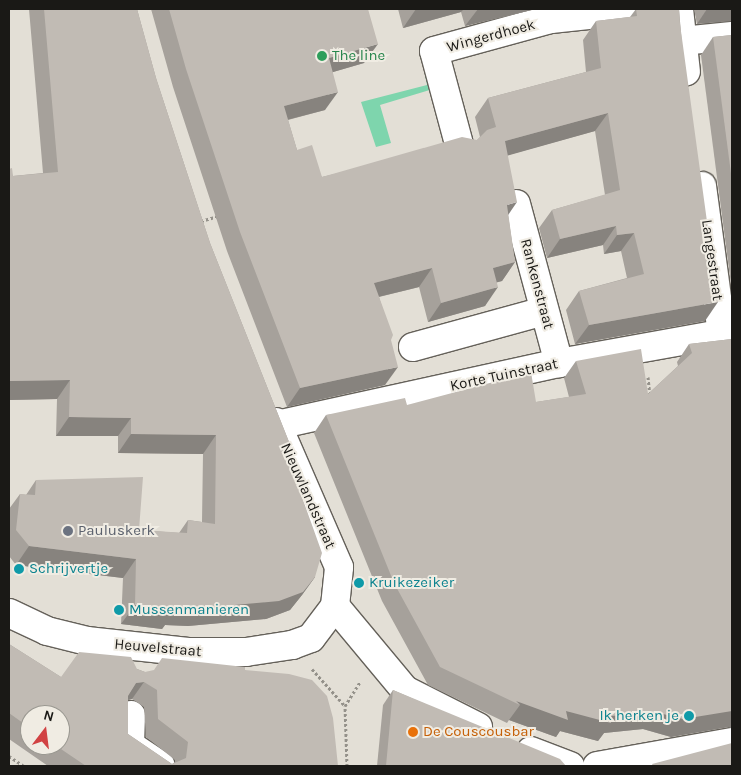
<!DOCTYPE html>
<html>
<head>
<meta charset="utf-8">
<style>
  body { margin:0 }
  #map { position:relative; width:741px; height:775px; overflow:hidden; background:#e3dfd6; font-family:Karla,sans-serif }
  div>[style] { position:absolute }
  .green>* { inset:0; background:#7ed5ad }
  .path>* { height:3px; margin-top:-1.5px; transform-origin:0; background:repeating-linear-gradient(90deg,#94918a 0 2.5px,transparent 0 5px) }
  .roads { filter:drop-shadow(1px 0 #65615a) drop-shadow(-1px 0 #65615a) drop-shadow(0 1px #65615a) drop-shadow(0 -1px #65615a) }
  .minor>* { height:28px; margin:-14px; padding:0 14px; transform-origin:14px; border-radius:14px; background:#fff }
  .wall>* { inset:0; background:#a6a19b }
  .shaded-wall>* { inset:0; background:#87837e }
  .building>* { inset:0; background:#c1bbb4 }
  .dots>* { width:14px; height:14px; translate:-50% -50%; box-sizing:border-box; border:2px solid #f0ece3; border-radius:50% }
  span { translate:-50% -50%; white-space:nowrap; text-align:center; line-height:1.15; -webkit-text-stroke:4px #f0ece3; paint-order:stroke }
  .street-label { font-size:15px; color:#1a1916 }
  .leisure-label { font-size:15px; color:#27864d }
  .left { translate:0 -50%; text-align:left }
  .worship-label { font-size:15px; color:#5b616d }
  .culture-label { font-size:15px; color:#0d838f }
  .right { translate:-100% -50%; text-align:right }
  .food-label { font-size:15px; color:#c56008 }
  .frame { position:absolute; inset:0; border:10px solid #1a1916; pointer-events:none }
  .north { position:absolute; left:20px; top:705px; width:50px; height:50px; box-sizing:border-box; background:#f0ece3; border:1px solid #9a9891; border-radius:50%; rotate:15deg; font-size:14px; font-weight:700; line-height:20px; text-align:center; color:#1a1916 }
  .north::after { content:''; display:block; margin:auto; width:18px; height:22px; background:#d14243; clip-path:polygon(50% 0,100% 100%,50% 72%,0 100%) }
</style>
</head>
<body>
<div id="map">
  <div class="green">
    <div style="clip-path:polygon(428px 69px,433px 89px,380px 105px,391px 143px,376px 147px,361px 102px,427px 85px,424px 70px)"></div>
  </div>
  <div class="path">
    <div style="left:201px;top:221px;width:18px;rotate:-16deg"></div>
    <div style="left:648px;top:377px;width:19px;rotate:84deg"></div>
    <div style="left:312px;top:669px;width:50px;rotate:48.3deg"></div>
    <div style="left:9px;top:756px;width:18px;rotate:34deg"></div>
    <div style="left:347px;top:766px;width:60px;rotate:-91.9deg"></div>
    <div style="left:345px;top:706px;width:28px;rotate:-58deg"></div>
  </div>
  <div class="roads">
    <div class="minor">
      <div style="left:679px;top:9px;width:63px;rotate:83.7deg"></div>
      <div style="left:682px;top:41px;width:50px;rotate:-5.7deg"></div>
      <div style="left:459px;top:144px;width:96px;rotate:-105deg"></div>
      <div style="left:434px;top:51px;width:121px;rotate:-15.3deg"></div>
      <div style="left:551px;top:19px;width:94px;rotate:-6.1deg"></div>
      <div style="left:702px;top:186px;width:148px;rotate:82.3deg"></div>
      <div style="left:516px;top:204px;width:165px;rotate:74.9deg"></div>
      <div style="left:413px;top:347px;width:136px;rotate:-15.4deg"></div>
      <div style="left:277px;top:425px;width:289px;rotate:-12.4deg"></div>
      <div style="left:559px;top:363px;width:176px;rotate:-10.2deg"></div>
      <div style="left:335px;top:606px;width:109px;rotate:50.2deg"></div>
      <div style="left:405px;top:690px;width:82px;rotate:26.9deg"></div>
      <div style="left:9px;top:613px;width:42px;rotate:25.3deg"></div>
      <div style="left:47px;top:631px;width:41px;rotate:14deg"></div>
      <div style="left:87px;top:641px;width:104px;rotate:6.1deg"></div>
      <div style="left:190px;top:652px;width:56px"></div>
      <div style="left:246px;top:652px;width:47px;rotate:-8.7deg"></div>
      <div style="left:292px;top:645px;width:20px;rotate:-20deg"></div>
      <div style="left:311px;top:638px;width:40px;rotate:-53deg"></div>
      <div style="left:335px;top:606px;width:39px;rotate:-84deg"></div>
      <div style="left:339px;top:567px;width:158px;rotate:-113.5deg"></div>
      <div style="left:131px;top:715px;width:30px;rotate:92deg"></div>
      <div style="left:130px;top:745px;width:37px;rotate:34deg"></div>
      <div style="left:531px;top:751px;width:42px;rotate:21deg"></div>
      <div style="left:597px;top:766px;width:137px;rotate:-10.1deg"></div>
    </div>
  </div>
  <div class="wall">
    <div style="clip-path:polygon(29px 9px,137px 9px,156px 78px,210px 243px,293px 452px,288px 459px,315px 577px,302px 595px,290px 610px,266px 619px,188px 626px,165px 625px,162px 629px,121px 624px,123px 578px,16px 565px,9px 556px,9px 509px,20px 494px,26px 495px,36px 480px,139px 530px,179px 533px,188px 520px,202px 522px,203px 454px,118px 453px,118px 436px,56px 436px,57px 399px,9px 400px,9px 169px,13px 176px,43px 173px)"></div>
    <div style="clip-path:polygon(151px 9px,368px 9px,364px 63px,333px 72px,325px 110px,288px 120px,297px 150px,322px 177px,477px 140px,480px 137px,475px 117px,488px 98px,586px 72px,583px 40px,596px 21px,630px 17px,636px 9px,679px 9px,705px 321px,575px 344px,566px 310px,579px 291px,627px 278px,621px 251px,604px 254px,603px 245px,547px 258px,539px 228px,552px 210px,605px 195px,595px 131px,508px 155px,508px 215px,515px 262px,502px 281px,497px 282px,485px 306px,428px 322px,419px 287px,379px 297px,391px 340px,385px 385px,287px 407px,227px 251px,173px 87px)"></div>
    <div style="clip-path:polygon(398px 9px,536px 9px,465px 26px,461px 12px,403px 28px)"></div>
    <div style="clip-path:polygon(694px 9px,732px 9px,697px 24px)"></div>
    <div style="clip-path:polygon(732px 35px,732px 292px,701px 55px,713px 37px)"></div>
    <div style="clip-path:polygon(732px 339px,732px 728px,729px 727px,671px 737px,643px 729px,604px 733px,598px 741px,560px 731px,556px 737px,509px 720px,507px 723px,428px 685px,382px 601px,314px 433px,326px 415px,407px 405px,536px 402px,569px 397px,564px 378px,576px 361px,648px 394px,678px 366px,677px 362px,689px 344px)"></div>
    <div style="clip-path:polygon(evenodd,9px 644px,61px 677px,137px 669px,145px 672px,245px 670px,338px 766px,48px 766px,9px 739px,9px 644px,132px 699px,144px 707px,146px 737px,175px 760px,175px 762px,172px 764px,128px 734px,128px 700px,132px 699px,9px 644px,30px 715px,60px 745px,30px 745px,30px 715px)"></div>
    <div style="clip-path:polygon(393px 690px,566px 766px,377px 766px,383px 705px)"></div>
  </div>
  <div class="shaded-wall">
    <div style="clip-path:polygon(416px 9px,464px 9px,461px 12px,403px 28px)"></div>
    <div style="clip-path:polygon(478px 9px,536px 9px,465px 26px)"></div>
    <div style="clip-path:polygon(707px 9px,732px 9px,732px 21px,697px 24px)"></div>
    <div style="clip-path:polygon(378px 44px,364px 63px,316px 77px,329px 58px)"></div>
    <div style="clip-path:polygon(338px 92px,325px 110px,271px 124px,284px 106px)"></div>
    <div style="clip-path:polygon(608px 113px,595px 131px,492px 160px,505px 141px)"></div>
    <div style="clip-path:polygon(517px 202px,504px 221px,507px 205px)"></div>
    <div style="clip-path:polygon(616px 226px,603px 245px,547px 258px,560px 239px)"></div>
    <div style="clip-path:polygon(634px 233px,621px 251px,604px 254px,617px 235px)"></div>
    <div style="clip-path:polygon(515px 262px,502px 281px,480px 287px,493px 268px)"></div>
    <div style="clip-path:polygon(432px 268px,419px 287px,361px 301px,374px 283px)"></div>
    <div style="clip-path:polygon(498px 287px,485px 306px,428px 322px,441px 303px)"></div>
    <div style="clip-path:polygon(718px 302px,705px 321px,575px 344px,589px 325px)"></div>
    <div style="clip-path:polygon(398px 367px,385px 385px,287px 407px,300px 388px)"></div>
    <div style="clip-path:polygon(70px 380px,57px 399px,9px 400px,9px 381px)"></div>
    <div style="clip-path:polygon(69px 417px,131px 418px,118px 436px,56px 436px)"></div>
    <div style="clip-path:polygon(131px 434px,216px 435px,203px 454px,118px 453px)"></div>
    <div style="clip-path:polygon(293px 452px,280px 471px,287px 455px)"></div>
    <div style="clip-path:polygon(29px 546px,136px 559px,123px 578px,16px 565px)"></div>
    <div style="clip-path:polygon(315px 577px,302px 595px,290px 610px,266px 619px,188px 626px,165px 625px,162px 629px,121px 624px,135px 605px,175px 606px)"></div>
    <div style="clip-path:polygon(144px 682px,132px 699px,124px 701px,136px 683px)"></div>
    <div style="clip-path:polygon(516px 701px,566px 711px,610px 716px,655px 712px,732px 711px,732px 728px,729px 727px,671px 737px,643px 729px,604px 733px,598px 741px,560px 731px,556px 737px,509px 720px,520px 705px)"></div>
  </div>
  <div class="building">
    <div style="clip-path:polygon(44px 9px,137px 9px,156px 78px,210px 243px,293px 452px,287px 455px,322px 553px,315px 577px,303px 592px,279px 601px,201px 608px,175px 606px,175px 610px,135px 605px,136px 559px,29px 546px,16px 530px,20px 494px,35px 495px,36px 480px,143px 477px,139px 530px,187px 533px,188px 520px,215px 524px,216px 435px,131px 434px,131px 418px,69px 417px,70px 380px,9px 381px,9px 169px,12px 168px,13px 176px,58px 172px)"></div>
    <div style="clip-path:polygon(169px 9px,368px 9px,378px 44px,329px 58px,338px 92px,284px 106px,297px 150px,312px 145px,322px 177px,462px 137px,477px 140px,487px 130px,496px 127px,488px 98px,601px 68px,596px 21px,637px 16px,636px 9px,679px 9px,680px 24px,718px 302px,589px 325px,579px 291px,644px 274px,634px 233px,617px 235px,616px 226px,560px 239px,552px 210px,620px 190px,608px 113px,505px 141px,517px 202px,507px 205px,515px 262px,493px 268px,498px 287px,441px 303px,432px 268px,374px 283px,393px 335px,391px 340px,398px 367px,300px 388px,240px 232px,186px 69px)"></div>
    <div style="clip-path:polygon(732px 35px,732px 181px,713px 37px)"></div>
    <div style="clip-path:polygon(732px 339px,732px 711px,683px 719px,655px 712px,610px 716px,611px 723px,566px 711px,568px 720px,516px 701px,520px 705px,440px 667px,394px 583px,326px 415px,405px 398px,407px 405px,531px 372px,536px 402px,586px 394px,576px 361px,641px 349px,648px 394px,692px 353px,689px 344px)"></div>
    <div style="clip-path:polygon(evenodd,9px 644px,61px 677px,79px 652px,131px 657px,137px 669px,145px 672px,154px 670px,162px 658px,245px 667px,245px 670px,289px 674px,312px 680px,327px 696px,333px 718px,338px 766px,86px 766px,55px 745px,60px 745px,60px 715px,30px 715px,30px 728px,9px 713px,9px 644px,144px 682px,157px 690px,158px 719px,188px 742px,186px 758px,172px 764px,128px 734px,128px 696px,136px 683px,144px 682px)"></div>
    <div style="clip-path:polygon(393px 690px,560px 759px,566px 766px,386px 766px)"></div>
    <div style="clip-path:polygon(732px 743px,732px 766px,653px 766px,652px 764px)"></div>
  </div>
  <div class="dots">
    <div style="left:322px;top:56px;background:#2e9e5b"></div>
    <div style="left:68px;top:531px;background:#6b7280"></div>
    <div style="left:19px;top:569px;background:#0f9aa8"></div>
    <div style="left:359px;top:583px;background:#0f9aa8"></div>
    <div style="left:119px;top:610px;background:#0f9aa8"></div>
    <div style="left:689px;top:716px;background:#0f9aa8"></div>
    <div style="left:413px;top:732px;background:#e8710a"></div>
  </div>
  <div class="street-label">
    <span style="left:491px;top:36px;rotate:-15deg">Wingerdhoek</span>
    <span style="left:712px;top:260px;rotate:82deg">Langestraat</span>
    <span style="left:537px;top:284px;rotate:75deg">Rankenstraat</span>
    <span style="left:504px;top:375px;rotate:-12deg">Korte Tuinstraat</span>
    <span style="left:308px;top:496px;rotate:66deg">Nieuwlandstraat</span>
    <span style="left:158px;top:648px;rotate:5deg">Heuvelstraat</span>
  </div>
  <div class="leisure-label">
    <span class="left" style="left:332px;top:56px">The line</span>
  </div>
  <div class="worship-label">
    <span class="left" style="left:78px;top:531px">Pauluskerk</span>
  </div>
  <div class="culture-label">
    <span class="left" style="left:29px;top:569px">Schrijvertje</span>
    <span class="left" style="left:369px;top:583px">Kruikezeiker</span>
    <span class="left" style="left:129px;top:610px">Mussenmanieren</span>
    <span class="right" style="left:679px;top:716px">Ik herken je</span>
  </div>
  <div class="food-label">
    <span class="left" style="left:423px;top:732px">De Couscousbar</span>
  </div>
  <div class="frame"></div>
  <div class="north">N</div>
</div>
</body>
</html>
